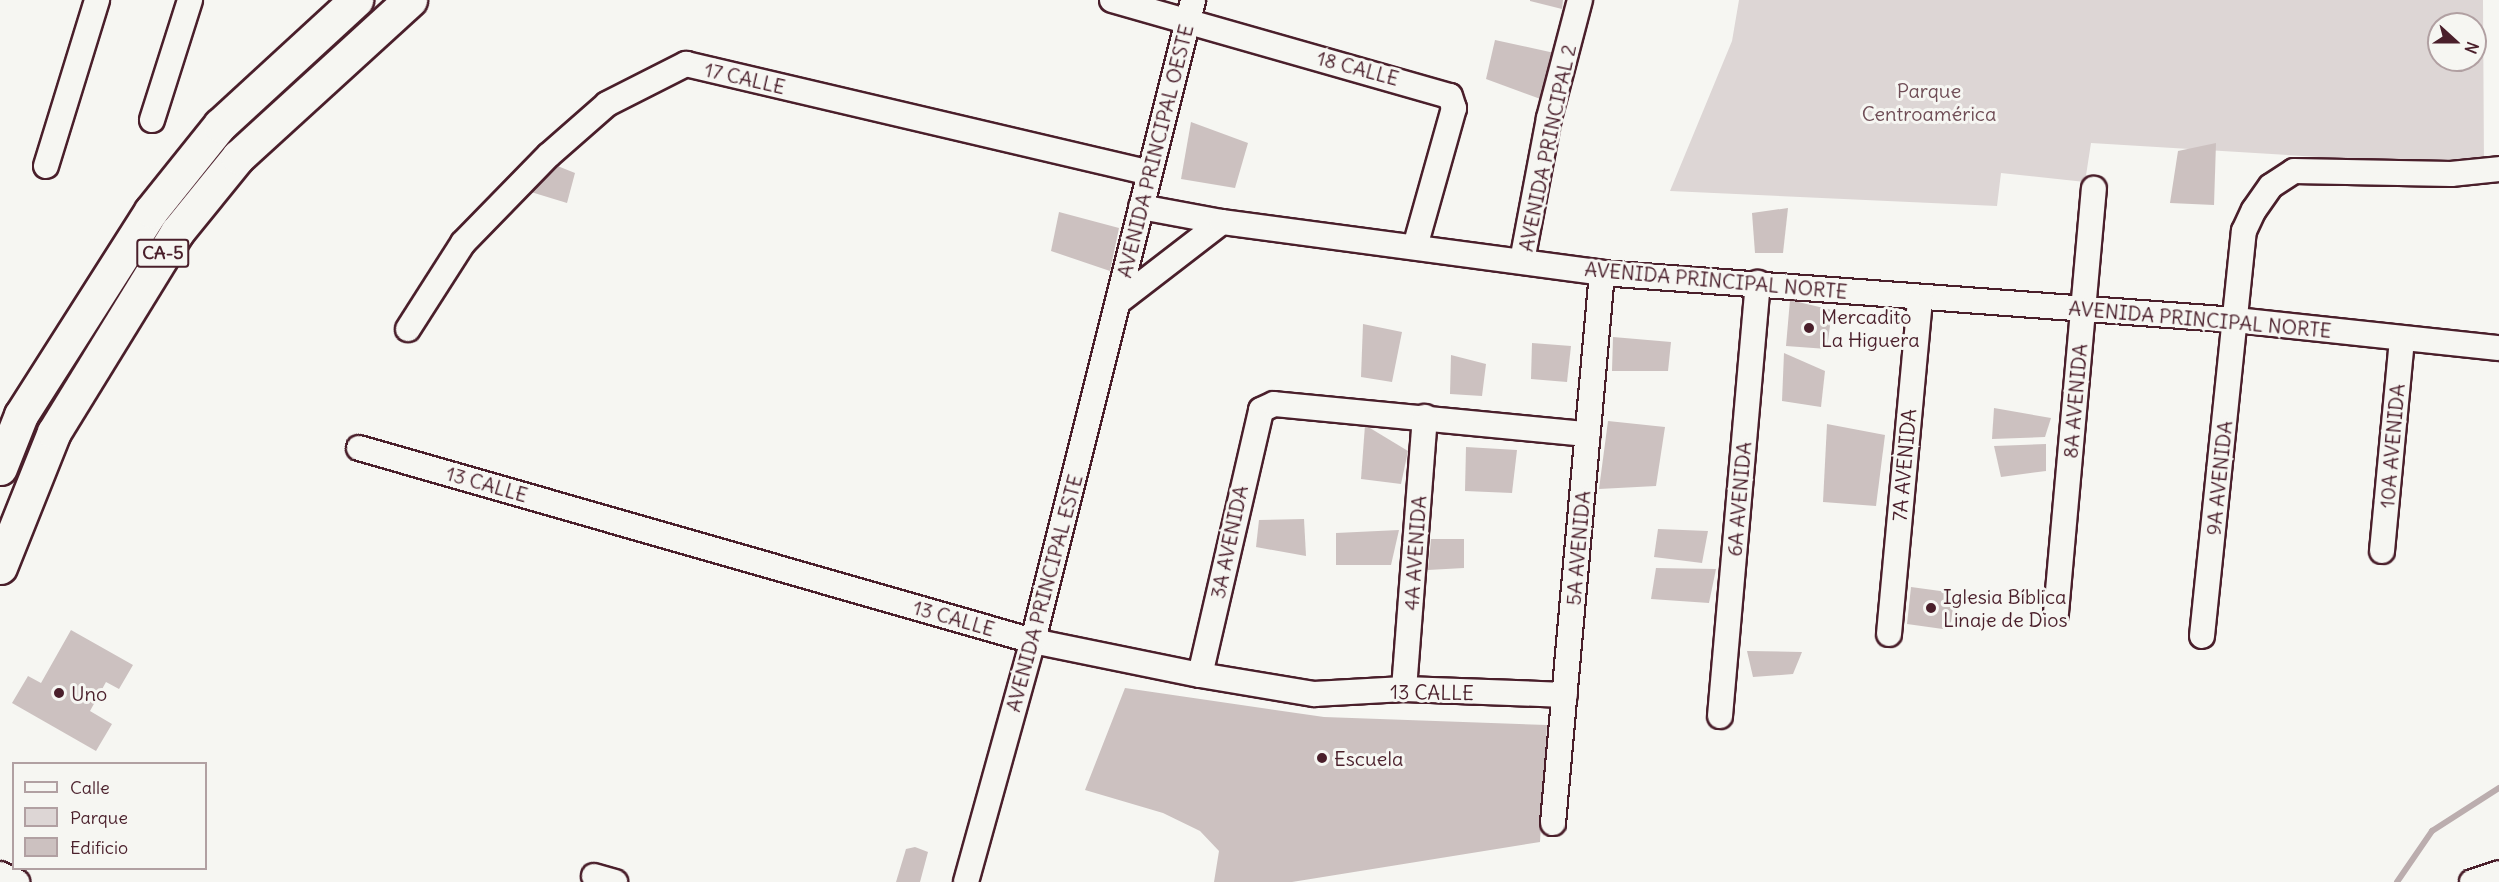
<!DOCTYPE html>
<html>
<head>
<meta charset="utf-8">
<style>
  body { margin:0 }
  #map { position:relative; width:2499px; height:882px; overflow:hidden; background:#f6f6f2; font-family:Delius,sans-serif }
  div>[style] { position:absolute }
  .green>* { inset:0; background:#ddd6d5 }
  .stream>* { height:6px; margin:-3px; padding:0 3px; transform-origin:3px; border-radius:3px; background:#bbadae }
  .building>* { inset:0; background:#ccc1c0 }
  .roads { filter:drop-shadow(2px 0 #4a1f2b) drop-shadow(-2px 0 #4a1f2b) drop-shadow(0 2px #4a1f2b) drop-shadow(0 -2px #4a1f2b) }
  .street>* { height:24px; margin:-12px; padding:0 12px; transform-origin:12px; border-radius:12px; background:#f6f6f2 }
  .highway>* { height:33px; margin:-16.5px; padding:0 16.5px; transform-origin:16.5px; border-radius:16.5px; background:#f6f6f2 }
  .dots>* { width:16px; height:16px; translate:-50% -50%; box-sizing:border-box; border:3px solid #f6f6f2; border-radius:50% }
  span { translate:-50% -50%; white-space:nowrap; text-align:center; line-height:1.15; -webkit-text-stroke:6px #f6f6f2; paint-order:stroke }
  .shield-label span { padding:2px 4px; background:#f6f6f2; border:2px solid; border-radius:4px; -webkit-text-stroke-width:0 }
  .shield-label { font-size:18px; color:#4a1f2b; font-weight:700 }
  .street-label { font-size:20px; color:#4a1f2b }
  .park-label { font-size:20px; color:#6f4d56 }
  .poi-label { font-size:20px; color:#4a1f2b }
  .left { translate:0 -50%; text-align:left }
  .legend { position:absolute; left:12px; top:762px; width:195px; height:108px; box-sizing:border-box; background:#f6f6f2; border:2px solid #b1a0a2; margin:0; padding:8px 10px; list-style:none; font-size:18px; color:#4a1f2b }
  .legend li { display:flex; align-items:center; gap:12px; height:30px }
  .legend b { width:30px; border:2px solid #b1a0a2 }
  .north { position:absolute; left:2427px; top:12px; width:60px; height:60px; box-sizing:border-box; background:#f6f6f2; border:2px solid #b1a0a2; border-radius:50%; rotate:111deg; font-size:16px; font-weight:700; line-height:24px; text-align:center; color:#4a1f2b }
  .north::after { content:''; display:block; margin:auto; width:21px; height:27px; background:#4a1f2b; clip-path:polygon(50% 0,100% 100%,50% 72%,0 100%) }
</style>
</head>
<body>
<div id="map">
  <div class="green">
    <div style="clip-path:polygon(evenodd,1739px 0,2483px 0,2484px 167px,2091px 143px,2085px 182px,2001px 173px,1997px 206px,1670px 191px,1732px 41px,1739px 0,2439px 24px,2475px 24px,2475px 60px,2439px 60px,2439px 24px)"></div>
  </div>
  <div class="stream">
    <div style="left:2397px;top:882px;width:62px;rotate:-55.5deg"></div>
    <div style="left:2432px;top:831px;width:80px;rotate:-32.7deg"></div>
  </div>
  <div class="building">
    <div style="clip-path:polygon(1563px 0,1562px 9px,1530px 1px,1530px 0)"></div>
    <div style="clip-path:polygon(1495px 40px,1559px 54px,1546px 101px,1486px 79px)"></div>
    <div style="clip-path:polygon(1191px 122px,1248px 143px,1235px 188px,1181px 179px)"></div>
    <div style="clip-path:polygon(2216px 143px,2214px 205px,2170px 203px,2178px 151px)"></div>
    <div style="clip-path:polygon(545px 161px,575px 173px,567px 203px,531px 192px)"></div>
    <div style="clip-path:polygon(1788px 208px,1783px 253px,1755px 253px,1752px 213px)"></div>
    <div style="clip-path:polygon(1059px 212px,1119px 228px,1110px 271px,1051px 251px)"></div>
    <div style="clip-path:polygon(1790px 300px,1832px 310px,1827px 349px,1786px 346px)"></div>
    <div style="clip-path:polygon(1363px 324px,1402px 332px,1392px 382px,1361px 377px)"></div>
    <div style="clip-path:polygon(1613px 337px,1671px 342px,1668px 371px,1612px 371px)"></div>
    <div style="clip-path:polygon(1532px 343px,1571px 346px,1567px 382px,1531px 379px)"></div>
    <div style="clip-path:polygon(1784px 353px,1825px 371px,1821px 407px,1782px 401px)"></div>
    <div style="clip-path:polygon(1451px 355px,1486px 364px,1482px 396px,1450px 394px)"></div>
    <div style="clip-path:polygon(1994px 408px,2051px 418px,2045px 437px,1992px 439px)"></div>
    <div style="clip-path:polygon(1608px 421px,1665px 427px,1656px 486px,1599px 489px)"></div>
    <div style="clip-path:polygon(1827px 424px,1885px 435px,1876px 506px,1823px 502px)"></div>
    <div style="clip-path:polygon(1365px 425px,1408px 451px,1401px 484px,1361px 479px)"></div>
    <div style="clip-path:polygon(2046px 444px,2046px 471px,2001px 477px,1994px 446px)"></div>
    <div style="clip-path:polygon(1466px 447px,1517px 450px,1512px 493px,1465px 491px)"></div>
    <div style="clip-path:polygon(1304px 519px,1306px 556px,1256px 547px,1259px 520px)"></div>
    <div style="clip-path:polygon(1658px 529px,1708px 531px,1702px 563px,1654px 557px)"></div>
    <div style="clip-path:polygon(1399px 530px,1391px 565px,1336px 565px,1336px 533px)"></div>
    <div style="clip-path:polygon(1431px 539px,1464px 539px,1464px 568px,1428px 570px)"></div>
    <div style="clip-path:polygon(1656px 568px,1716px 569px,1709px 603px,1651px 599px)"></div>
    <div style="clip-path:polygon(1911px 587px,1955px 593px,1950px 630px,1907px 624px)"></div>
    <div style="clip-path:polygon(71px 630px,133px 665px,119px 689px,106px 682px,90px 711px,112px 724px,96px 751px,12px 703px,28px 676px,41px 683px)"></div>
    <div style="clip-path:polygon(1747px 651px,1802px 652px,1793px 674px,1753px 677px)"></div>
    <div style="clip-path:polygon(1125px 688px,1324px 717px,1547px 725px,1540px 842px,1292px 882px,1214px 882px,1219px 851px,1200px 831px,1163px 813px,1085px 790px)"></div>
    <div style="clip-path:polygon(915px 847px,928px 852px,920px 882px,896px 882px,906px 849px)"></div>
  </div>
  <div class="roads">
    <div class="street">
      <div style="left:1112px;top:0;width:351px;rotate:15.9deg"></div>
      <div style="left:1450px;top:96px;width:13px;rotate:72deg"></div>
      <div style="left:1454px;top:108px;width:144px;rotate:105.7deg"></div>
      <div style="left:152px;top:120px;width:126px;rotate:-72.4deg"></div>
      <div style="left:46px;top:166px;width:174px;rotate:-72.9deg"></div>
      <div style="left:1141px;top:207px;width:82px;rotate:10.5deg"></div>
      <div style="left:1522px;top:261px;width:146px;rotate:-79.3deg"></div>
      <div style="left:1549px;top:118px;width:122px;rotate:-75.3deg"></div>
      <div style="left:1118px;top:302px;width:131px;rotate:-37.6deg"></div>
      <div style="left:1222px;top:222px;width:383px;rotate:7.6deg"></div>
      <div style="left:1602px;top:273px;width:636px;rotate:4.24deg"></div>
      <div style="left:2236px;top:320px;width:264px;rotate:6.1deg"></div>
      <div style="left:408px;top:329px;width:102px;rotate:-57.4deg"></div>
      <div style="left:463px;top:243px;width:123px;rotate:-45.7deg"></div>
      <div style="left:549px;top:155px;width:77px;rotate:-41.3deg"></div>
      <div style="left:607px;top:104px;width:89px;rotate:-26.9deg"></div>
      <div style="left:686px;top:64px;width:476px;rotate:13.2deg"></div>
      <div style="left:359px;top:448px;width:701px;rotate:15.98deg"></div>
      <div style="left:1033px;top:641px;width:170px;rotate:11.5deg"></div>
      <div style="left:1200px;top:675px;width:116px;rotate:9.5deg"></div>
      <div style="left:1314px;top:694px;width:90px;rotate:-3.2deg"></div>
      <div style="left:1404px;top:689px;width:161px;rotate:2.1deg"></div>
      <div style="left:2382px;top:551px;width:212px;rotate:-84.6deg"></div>
      <div style="left:2056px;top:613px;width:426px;rotate:-84.9deg"></div>
      <div style="left:1889px;top:634px;width:338px;rotate:-84.7deg"></div>
      <div style="left:2202px;top:636px;width:407px;rotate:-84.1deg"></div>
      <div style="left:2244px;top:231px;width:23px;rotate:-65deg"></div>
      <div style="left:2254px;top:210px;width:29px;rotate:-55deg"></div>
      <div style="left:2271px;top:186px;width:27px;rotate:-33deg"></div>
      <div style="left:2294px;top:171px;width:157px;rotate:1.1deg"></div>
      <div style="left:2451px;top:174px;width:48px;rotate:-5.9deg"></div>
      <div style="left:1200px;top:675px;width:272px;rotate:-77deg"></div>
      <div style="left:1261px;top:410px;width:14px;rotate:-25deg"></div>
      <div style="left:1274px;top:404px;width:315px;rotate:5.5deg"></div>
      <div style="left:1404px;top:689px;width:273px;rotate:-85.6deg"></div>
      <div style="left:1720px;top:716px;width:435px;rotate:-85deg"></div>
      <div style="left:1553px;top:823px;width:552px;rotate:-84.91deg"></div>
      <div style="left:0;top:874px;width:19px;rotate:25deg"></div>
      <div style="left:594px;top:876px;width:22px;rotate:16deg"></div>
      <div style="left:966px;top:882px;width:250px;rotate:-74.5deg"></div>
      <div style="left:1033px;top:641px;width:661px;rotate:-75.98deg"></div>
      <div style="left:2472px;top:882px;width:28px;rotate:-18deg"></div>
    </div>
    <div class="highway">
      <div style="left:0;top:468px;width:57px;rotate:-68.4deg"></div>
      <div style="left:21px;top:415px;width:242px;rotate:-57.5deg"></div>
      <div style="left:151px;top:211px;width:110px;rotate:-51.3deg"></div>
      <div style="left:220px;top:125px;width:185px;rotate:-42.6deg"></div>
      <div style="left:0;top:567px;width:145px;rotate:-68.2deg"></div>
      <div style="left:54px;top:432px;width:235px;rotate:-58.4deg"></div>
      <div style="left:177px;top:232px;width:97px;rotate:-50.9deg"></div>
      <div style="left:238px;top:157px;width:233px;rotate:-42.4deg"></div>
    </div>
  </div>
  <div class="dots">
    <div style="left:1809px;top:328px;background:#4a1f2b"></div>
    <div style="left:1931px;top:608px;background:#4a1f2b"></div>
    <div style="left:59px;top:693px;background:#4a1f2b"></div>
    <div style="left:1322px;top:758px;background:#4a1f2b"></div>
  </div>
  <div class="shield-label">
    <span style="left:163px;top:253px">CA-5</span>
  </div>
  <div class="street-label">
    <span style="left:1358px;top:68px;rotate:15deg">18 CALLE</span>
    <span style="left:745px;top:78px;rotate:13deg">17 CALLE</span>
    <span style="left:1547px;top:148px;rotate:-78deg">AVENIDA PRINCIPAL 2</span>
    <span style="left:1155px;top:151px;rotate:-76deg">AVENIDA PRINCIPAL OESTE</span>
    <span style="left:1716px;top:280px;rotate:5deg">AVENIDA PRINCIPAL NORTE</span>
    <span style="left:2200px;top:319px;rotate:5deg">AVENIDA PRINCIPAL NORTE</span>
    <span style="left:2075px;top:401px;rotate:-85deg">8A AVENIDA</span>
    <span style="left:2392px;top:446px;rotate:-85deg">10A AVENIDA</span>
    <span style="left:1904px;top:465px;rotate:-85deg">7A AVENIDA</span>
    <span style="left:2219px;top:478px;rotate:-84deg">9A AVENIDA</span>
    <span style="left:487px;top:484px;rotate:16deg">13 CALLE</span>
    <span style="left:1739px;top:499px;rotate:-85deg">6A AVENIDA</span>
    <span style="left:1229px;top:542px;rotate:-78deg">3A AVENIDA</span>
    <span style="left:1578px;top:548px;rotate:-85deg">5A AVENIDA</span>
    <span style="left:1415px;top:553px;rotate:-86deg">4A AVENIDA</span>
    <span style="left:1044px;top:593px;rotate:-75deg">AVENIDA PRINCIPAL ESTE</span>
    <span style="left:954px;top:618px;rotate:16deg">13 CALLE</span>
    <span style="left:1432px;top:692px;rotate:1deg">13 CALLE</span>
  </div>
  <div class="park-label">
    <span style="left:1929px;top:102px">Parque<br>Centroamérica</span>
  </div>
  <div class="poi-label">
    <span class="left" style="left:1821px;top:328px">Mercadito<br>La Higuera</span>
    <span class="left" style="left:1943px;top:608px">Iglesia Bíblica<br>Linaje de Dios</span>
    <span class="left" style="left:71px;top:693px">Uno</span>
    <span class="left" style="left:1334px;top:758px">Escuela</span>
  </div>
  <ul class="legend">
  <li><b style="height:8px;background:#f6f6f2"></b>Calle</li>
  <li><b style="height:16px;background:#ddd6d5"></b>Parque</li>
  <li><b style="height:16px;background:#ccc1c0"></b>Edificio</li>
  </ul>
  <div class="north">N</div>
</div>
</body>
</html>
